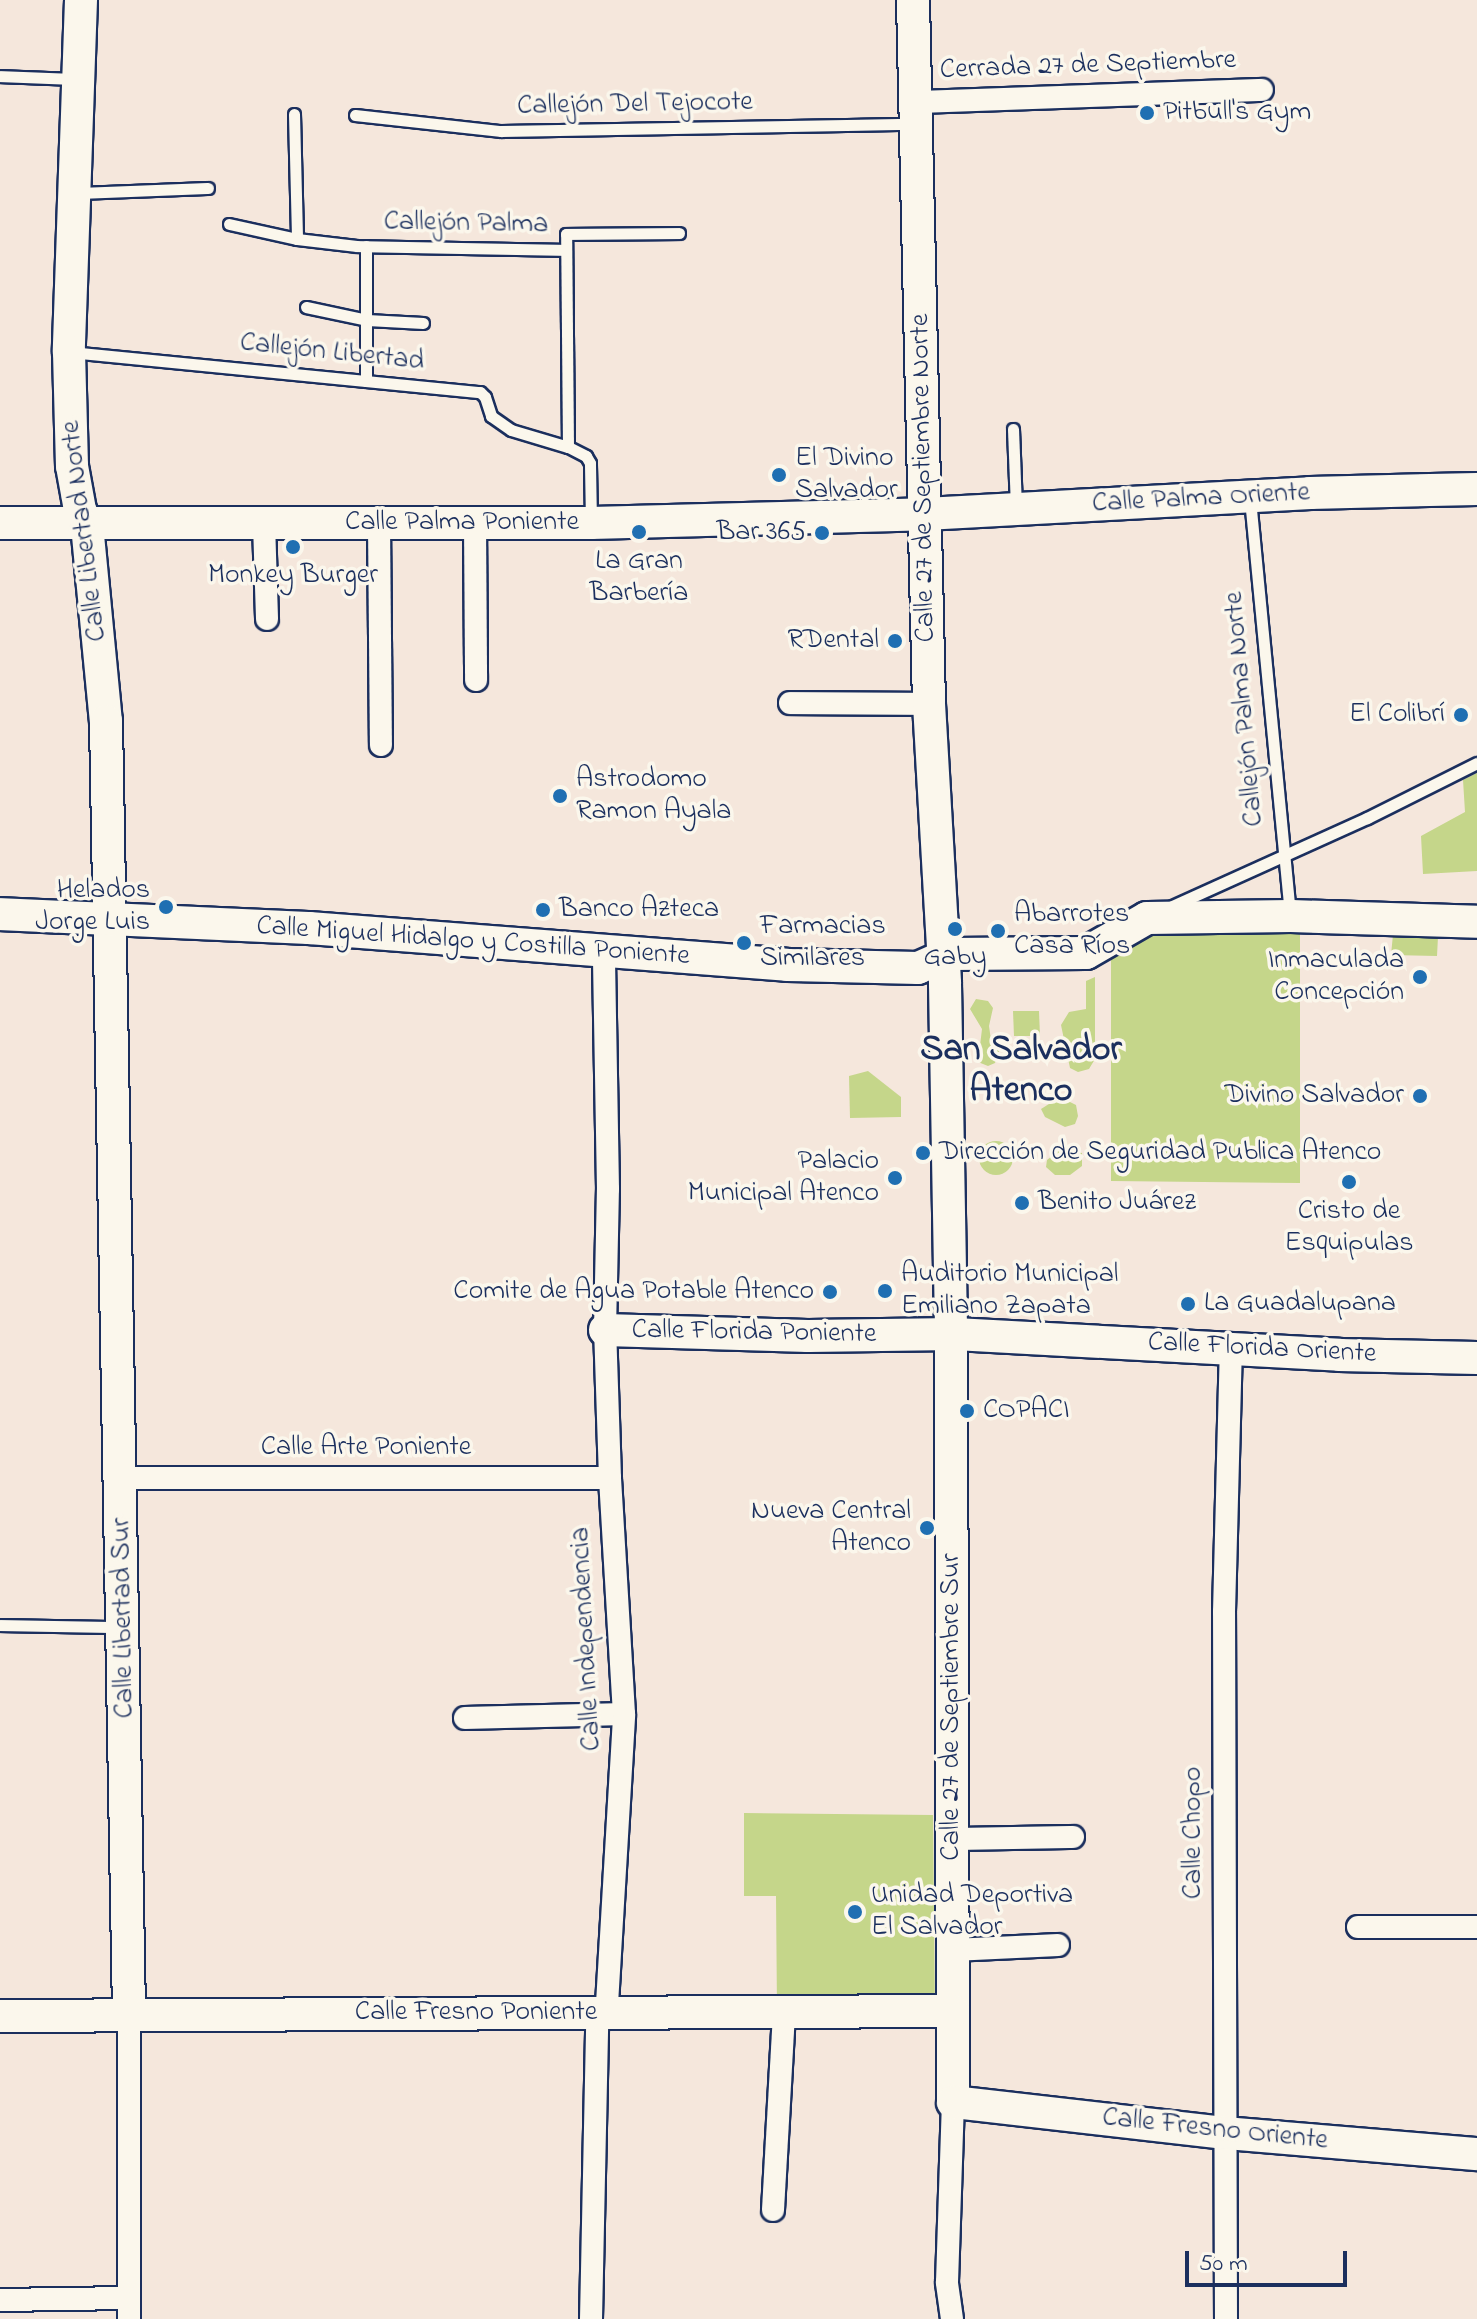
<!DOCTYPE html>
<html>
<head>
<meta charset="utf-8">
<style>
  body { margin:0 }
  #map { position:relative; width:1477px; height:2319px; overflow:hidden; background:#f5e7dc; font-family:"Indie Flower",sans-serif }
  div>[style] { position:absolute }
  .green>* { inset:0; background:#c5d68a }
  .round { border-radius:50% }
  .roads { filter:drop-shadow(2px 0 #1b2f5e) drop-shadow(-2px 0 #1b2f5e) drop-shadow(0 2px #1b2f5e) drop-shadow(0 -2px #1b2f5e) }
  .lane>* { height:11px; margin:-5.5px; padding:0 5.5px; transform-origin:5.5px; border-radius:5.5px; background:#fbf7ec }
  .street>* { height:22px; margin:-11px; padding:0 11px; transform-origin:11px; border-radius:11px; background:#fbf7ec }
  .secondary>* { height:32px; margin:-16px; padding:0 16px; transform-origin:16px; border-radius:16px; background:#fbf7ec }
  .dots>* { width:22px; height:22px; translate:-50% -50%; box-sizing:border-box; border:4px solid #fbf7ec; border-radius:50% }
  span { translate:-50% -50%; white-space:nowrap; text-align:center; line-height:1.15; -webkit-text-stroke:7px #fbf7ec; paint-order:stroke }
  .street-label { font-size:28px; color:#1b2f5e }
  .poi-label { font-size:28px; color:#1b2f5e }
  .left { translate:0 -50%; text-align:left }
  .right { translate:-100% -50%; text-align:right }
  .district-label { font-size:36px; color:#1b2f5e; font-weight:700 }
  .scale { position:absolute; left:1185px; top:2251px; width:162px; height:36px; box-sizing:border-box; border:4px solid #1b2f5e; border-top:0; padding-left:10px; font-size:24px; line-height:28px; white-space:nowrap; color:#1b2f5e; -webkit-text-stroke:6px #fbf7ec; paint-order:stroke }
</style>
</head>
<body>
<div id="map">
  <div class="green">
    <div style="clip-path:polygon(1477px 773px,1477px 871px,1423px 874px,1421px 836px,1465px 812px,1463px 780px)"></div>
    <div style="clip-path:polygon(1461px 923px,1460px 938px,1438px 937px,1437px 956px,1391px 955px,1394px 924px)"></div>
    <div style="clip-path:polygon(1300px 924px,1300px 1183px,1111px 1181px,1111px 948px,1150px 925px)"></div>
    <div style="clip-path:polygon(1095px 977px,1095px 1059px,1089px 1069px,1078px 1072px,1070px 1068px,1061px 1025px,1069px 1012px,1086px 1009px,1086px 981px)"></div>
    <div style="clip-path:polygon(976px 999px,988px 1001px,993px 1008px,989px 1026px,991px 1040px,999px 1051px,995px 1063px,988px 1066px,978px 1062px,982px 1029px,970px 1009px)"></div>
    <div style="clip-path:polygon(1013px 1011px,1039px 1011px,1040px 1036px,1014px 1036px)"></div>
    <div style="clip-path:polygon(868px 1071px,901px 1097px,901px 1117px,850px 1118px,849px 1076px)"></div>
    <div style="clip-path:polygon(1060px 1097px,1076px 1105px,1078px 1116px,1075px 1124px,1065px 1127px,1045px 1117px,1041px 1109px)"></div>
    <div class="round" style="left:979px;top:1141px;width:34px;height:34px"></div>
    <div style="clip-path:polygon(1061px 1149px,1082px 1153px,1082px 1166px,1070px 1175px,1055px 1175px,1046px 1167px,1047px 1160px)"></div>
    <div style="clip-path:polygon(744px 1813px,933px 1815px,935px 2011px,777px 2011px,776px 1896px,744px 1896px)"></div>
  </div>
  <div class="roads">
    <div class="lane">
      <div style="left:0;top:76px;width:75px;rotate:2.3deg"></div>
      <div style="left:294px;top:114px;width:125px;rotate:88.6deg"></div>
      <div style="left:355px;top:115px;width:147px;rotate:6.3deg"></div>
      <div style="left:501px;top:131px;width:411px;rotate:-1deg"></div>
      <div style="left:78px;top:193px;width:130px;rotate:-2.2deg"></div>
      <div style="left:229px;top:224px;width:70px;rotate:12.4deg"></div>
      <div style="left:297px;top:239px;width:60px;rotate:6.7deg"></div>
      <div style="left:357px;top:246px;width:208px;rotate:1.1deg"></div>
      <div style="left:366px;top:246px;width:135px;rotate:90deg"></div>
      <div style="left:306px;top:307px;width:62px;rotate:12deg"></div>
      <div style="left:367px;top:320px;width:56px;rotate:3.1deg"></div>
      <div style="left:70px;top:352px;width:412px;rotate:5.6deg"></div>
      <div style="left:480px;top:392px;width:7px;rotate:45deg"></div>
      <div style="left:485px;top:397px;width:20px;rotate:72deg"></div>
      <div style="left:491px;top:416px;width:24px;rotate:35deg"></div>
      <div style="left:511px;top:430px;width:59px;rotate:16.6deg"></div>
      <div style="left:1013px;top:429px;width:79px;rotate:87.8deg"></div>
      <div style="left:1250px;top:499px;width:414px;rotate:84.5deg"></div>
      <div style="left:591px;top:522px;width:59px;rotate:-91deg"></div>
      <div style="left:590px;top:463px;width:8px;rotate:-120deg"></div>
      <div style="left:586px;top:456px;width:20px;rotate:-153deg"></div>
      <div style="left:568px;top:447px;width:213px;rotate:-90.5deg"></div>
      <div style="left:566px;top:234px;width:113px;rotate:-0.5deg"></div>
      <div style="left:1170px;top:907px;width:216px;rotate:-24.3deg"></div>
      <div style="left:1367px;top:818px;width:123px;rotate:-26.6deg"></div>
      <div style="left:0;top:1625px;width:119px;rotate:1deg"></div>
    </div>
    <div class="street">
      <div style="left:916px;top:102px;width:346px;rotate:-2deg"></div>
      <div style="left:264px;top:523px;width:96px;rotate:88.2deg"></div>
      <div style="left:379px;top:523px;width:222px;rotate:89.5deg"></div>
      <div style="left:475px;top:524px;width:156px;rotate:89.6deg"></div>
      <div style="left:790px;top:703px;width:139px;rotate:0.4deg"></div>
      <div style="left:122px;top:1478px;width:488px"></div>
      <div style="left:465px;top:1718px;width:159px;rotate:-1.4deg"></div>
      <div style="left:953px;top:1839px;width:120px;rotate:-1deg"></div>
      <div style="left:1358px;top:1927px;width:119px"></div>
      <div style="left:953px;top:1950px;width:105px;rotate:-2.7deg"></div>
      <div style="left:773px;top:2210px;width:199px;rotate:-86.8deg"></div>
      <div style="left:0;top:2300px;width:128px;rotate:-0.9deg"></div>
      <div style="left:129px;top:2319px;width:303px;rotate:-90deg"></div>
      <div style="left:591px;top:2319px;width:295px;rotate:-88.8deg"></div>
      <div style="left:597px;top:2024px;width:22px;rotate:-63deg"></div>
      <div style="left:607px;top:2004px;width:290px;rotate:-86.6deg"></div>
      <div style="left:624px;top:1714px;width:236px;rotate:-93.4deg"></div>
      <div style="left:610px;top:1478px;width:148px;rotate:-91.9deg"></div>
      <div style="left:605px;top:1330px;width:141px;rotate:-88.8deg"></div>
      <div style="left:608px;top:1189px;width:236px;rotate:-91deg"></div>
      <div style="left:952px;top:2319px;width:37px;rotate:-98deg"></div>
      <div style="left:947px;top:2282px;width:180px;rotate:-88.1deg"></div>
      <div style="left:1226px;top:2319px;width:707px;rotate:-90.16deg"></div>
      <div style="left:1224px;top:1612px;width:264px;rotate:-88.5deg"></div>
    </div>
    <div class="secondary">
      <div style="left:81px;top:0;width:352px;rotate:92deg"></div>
      <div style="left:69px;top:352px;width:114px;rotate:88.5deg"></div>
      <div style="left:72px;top:466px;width:45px;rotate:79.7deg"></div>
      <div style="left:80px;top:510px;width:17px;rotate:65deg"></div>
      <div style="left:87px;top:525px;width:197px;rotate:84.5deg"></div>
      <div style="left:106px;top:721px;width:1295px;rotate:88.98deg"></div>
      <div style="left:913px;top:0;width:704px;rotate:88.7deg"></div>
      <div style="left:929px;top:704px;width:280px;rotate:86.7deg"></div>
      <div style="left:945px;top:984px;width:351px;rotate:89deg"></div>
      <div style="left:951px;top:1335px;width:767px;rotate:89.85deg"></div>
      <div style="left:953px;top:2102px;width:274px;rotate:6.5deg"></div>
      <div style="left:1225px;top:2133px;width:253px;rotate:4.8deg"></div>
      <div style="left:0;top:523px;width:591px"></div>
      <div style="left:591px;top:523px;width:334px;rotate:-1.5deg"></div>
      <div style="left:925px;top:514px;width:386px;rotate:-3.1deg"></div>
      <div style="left:1310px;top:493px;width:167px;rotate:-1.4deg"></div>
      <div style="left:0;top:914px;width:309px;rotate:2.6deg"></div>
      <div style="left:309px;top:928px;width:479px;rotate:4.4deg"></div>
      <div style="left:787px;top:965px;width:131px;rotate:1.3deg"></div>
      <div style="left:918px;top:968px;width:35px;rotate:-24deg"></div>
      <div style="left:950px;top:954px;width:136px;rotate:-0.4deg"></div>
      <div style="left:1086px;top:953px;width:70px;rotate:-29.8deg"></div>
      <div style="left:1147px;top:918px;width:144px;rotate:-0.8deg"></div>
      <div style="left:1291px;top:916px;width:186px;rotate:1.8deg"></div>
      <div style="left:605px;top:1330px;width:203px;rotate:1.7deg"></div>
      <div style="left:808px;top:1336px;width:147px;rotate:-0.8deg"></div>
      <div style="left:955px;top:1334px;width:385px;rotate:3.1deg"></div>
      <div style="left:1339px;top:1355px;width:138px;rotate:1.2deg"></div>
      <div style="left:0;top:2016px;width:953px;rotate:-0.3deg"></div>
    </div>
  </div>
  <div class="dots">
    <div style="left:1147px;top:113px;background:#1f6fb2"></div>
    <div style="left:779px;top:475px;background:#1f6fb2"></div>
    <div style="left:639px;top:532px;background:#1f6fb2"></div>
    <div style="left:822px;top:533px;background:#1f6fb2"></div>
    <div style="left:293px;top:547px;background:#1f6fb2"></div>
    <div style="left:895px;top:641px;background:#1f6fb2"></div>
    <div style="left:1461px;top:715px;background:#1f6fb2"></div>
    <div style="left:560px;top:796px;background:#1f6fb2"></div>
    <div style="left:166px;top:907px;background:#1f6fb2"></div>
    <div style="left:543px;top:910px;background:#1f6fb2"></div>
    <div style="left:955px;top:929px;background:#1f6fb2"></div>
    <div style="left:998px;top:931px;background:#1f6fb2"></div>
    <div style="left:744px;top:943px;background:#1f6fb2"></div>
    <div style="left:1420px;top:977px;background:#1f6fb2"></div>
    <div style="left:1420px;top:1096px;background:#1f6fb2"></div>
    <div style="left:923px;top:1153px;background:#1f6fb2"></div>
    <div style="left:895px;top:1178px;background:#1f6fb2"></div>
    <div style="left:1349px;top:1182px;background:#1f6fb2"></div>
    <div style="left:1022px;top:1203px;background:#1f6fb2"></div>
    <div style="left:885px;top:1291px;background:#1f6fb2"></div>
    <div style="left:830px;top:1292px;background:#1f6fb2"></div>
    <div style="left:1188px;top:1304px;background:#1f6fb2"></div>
    <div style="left:967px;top:1411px;background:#1f6fb2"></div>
    <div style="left:927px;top:1528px;background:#1f6fb2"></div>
    <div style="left:855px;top:1912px;background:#1f6fb2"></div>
  </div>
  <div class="street-label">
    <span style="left:1088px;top:66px;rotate:-2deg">Cerrada 27 de Septiembre</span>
    <span style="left:635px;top:105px;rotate:-1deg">Callejón Del Tejocote</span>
    <span style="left:466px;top:224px;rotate:1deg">Callejón Palma</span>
    <span style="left:332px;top:353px;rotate:6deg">Callejón Libertad</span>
    <span style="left:924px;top:478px;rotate:-91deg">Calle 27 de Septiembre Norte</span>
    <span style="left:1201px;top:499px;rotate:-3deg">Calle Palma Oriente</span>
    <span style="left:462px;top:523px">Calle Palma Poniente</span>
    <span style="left:85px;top:531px;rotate:-97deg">Calle Libertad Norte</span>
    <span style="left:1245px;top:709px;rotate:-95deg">Callejón Palma Norte</span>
    <span style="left:473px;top:942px;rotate:4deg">Calle Miguel Hidalgo y Costilla Poniente</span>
    <span style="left:754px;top:1333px;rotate:1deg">Calle Florida Poniente</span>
    <span style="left:1262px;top:1349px;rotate:3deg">Calle Florida Oriente</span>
    <span style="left:366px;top:1448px">Calle Arte Poniente</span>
    <span style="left:124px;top:1618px;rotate:-91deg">Calle Libertad Sur</span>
    <span style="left:587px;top:1639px;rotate:-93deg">Calle Independencia</span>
    <span style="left:952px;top:1707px;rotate:-90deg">Calle 27 de Septiembre Sur</span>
    <span style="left:1194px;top:1833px;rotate:-90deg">Calle Chopo</span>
    <span style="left:476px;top:2013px">Calle Fresno Poniente</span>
    <span style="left:1215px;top:2130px;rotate:6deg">Calle Fresno Oriente</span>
  </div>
  <div class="poi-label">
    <span class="left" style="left:1163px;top:113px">Pitbull's Gym</span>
    <span class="left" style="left:795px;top:475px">El Divino<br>Salvador</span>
    <span class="right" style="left:806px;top:533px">Bar 365</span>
    <span style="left:639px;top:578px">La Gran<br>Barbería</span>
    <span style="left:293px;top:576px">Monkey Burger</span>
    <span class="right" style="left:879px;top:641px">RDental</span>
    <span class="right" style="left:1445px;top:715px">El Colibrí</span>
    <span class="left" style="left:576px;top:796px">Astrodomo<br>Ramon Ayala</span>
    <span class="right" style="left:150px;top:907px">Helados<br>Jorge Luis</span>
    <span class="left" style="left:559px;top:910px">Banco Azteca</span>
    <span class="left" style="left:1014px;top:931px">Abarrotes<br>Casa Ríos</span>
    <span class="left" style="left:760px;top:943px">Farmacias<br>Similares</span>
    <span style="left:955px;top:958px">Gaby</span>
    <span class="right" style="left:1404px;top:977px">Inmaculada<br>Concepción</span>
    <span class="right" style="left:1404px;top:1096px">Divino Salvador</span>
    <span class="left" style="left:939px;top:1153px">Dirección de Seguridad Publica Atenco</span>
    <span class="right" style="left:879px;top:1178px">Palacio<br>Municipal Atenco</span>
    <span class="left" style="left:1038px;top:1203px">Benito Juárez</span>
    <span style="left:1349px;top:1228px">Cristo de<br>Esquipulas</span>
    <span class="left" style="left:901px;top:1291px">Auditorio Municipal<br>Emiliano Zapata</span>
    <span class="right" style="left:814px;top:1292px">Comite de Agua Potable Atenco</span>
    <span class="left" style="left:1204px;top:1304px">La Guadalupana</span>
    <span class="left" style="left:983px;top:1411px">COPACI</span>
    <span class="right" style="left:911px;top:1528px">Nueva Central<br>Atenco</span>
    <span class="left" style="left:871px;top:1912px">Unidad Deportiva<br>El Salvador</span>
  </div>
  <div class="district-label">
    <span style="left:1021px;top:1071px">San Salvador<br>Atenco</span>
  </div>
  <div class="scale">50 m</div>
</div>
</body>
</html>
